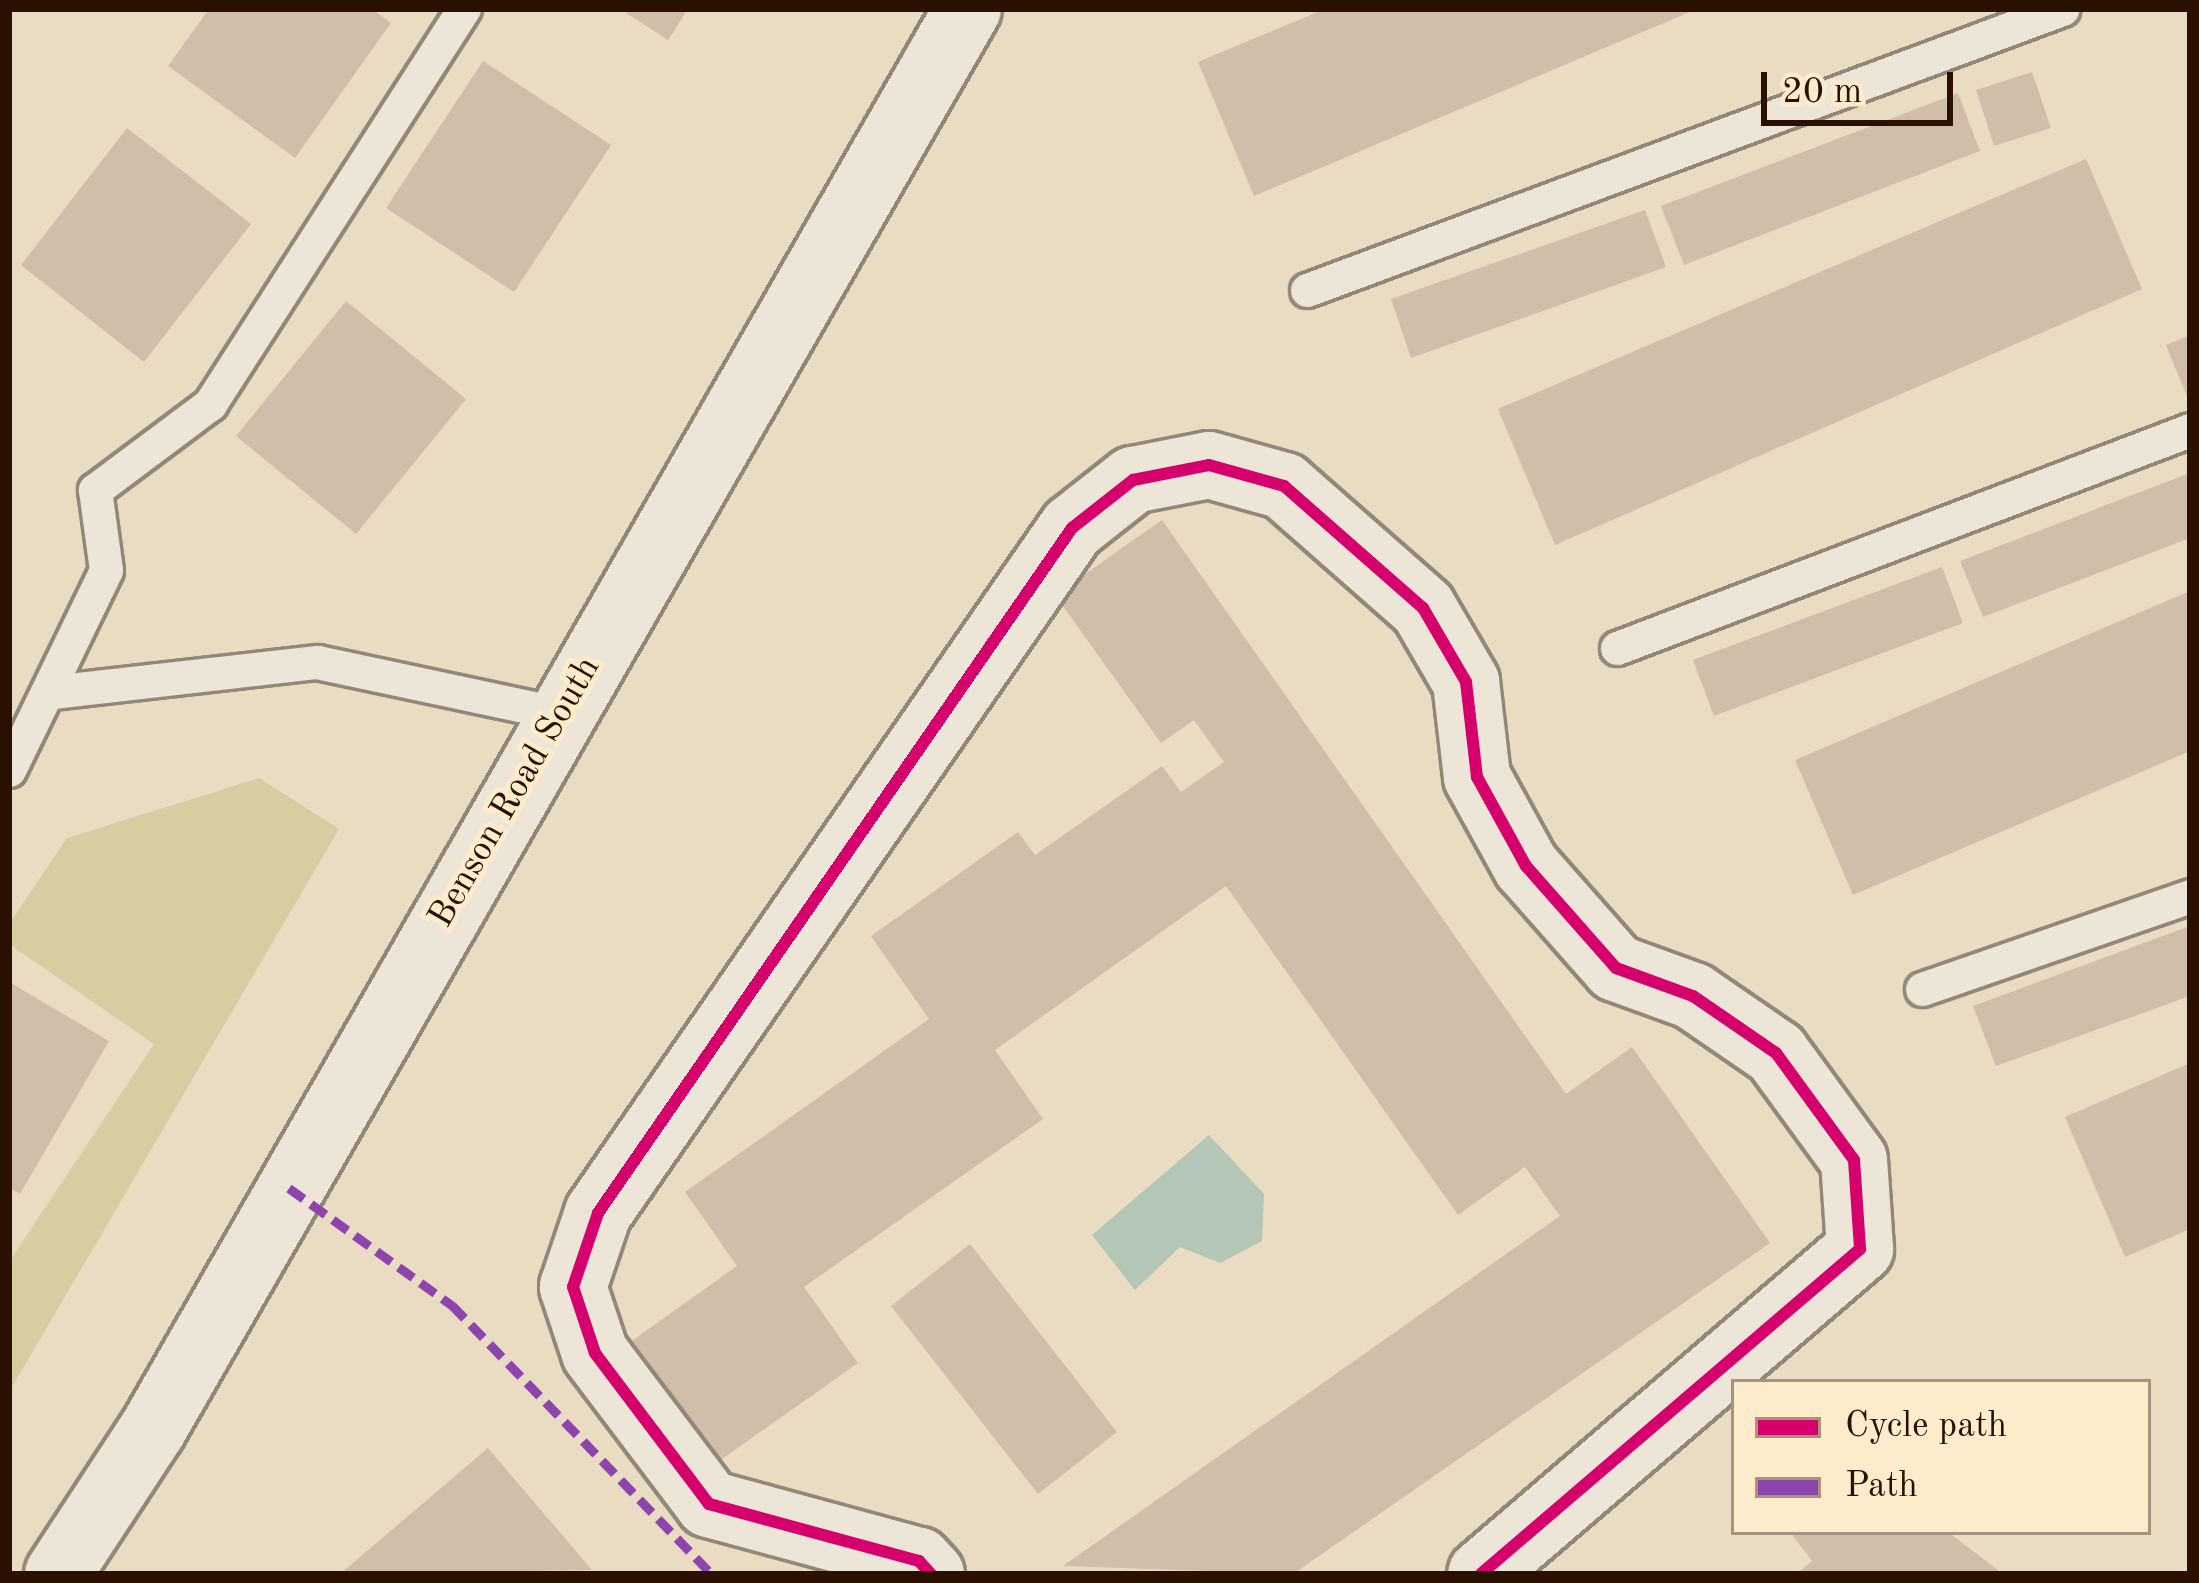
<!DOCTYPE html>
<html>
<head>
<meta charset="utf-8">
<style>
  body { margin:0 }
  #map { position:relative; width:2199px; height:1583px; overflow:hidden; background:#e9dcc2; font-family:"Old Standard TT",serif }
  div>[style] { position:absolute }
  .green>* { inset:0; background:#d6cda1 }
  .water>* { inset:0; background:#b4c6b5 }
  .building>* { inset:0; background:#d0beab }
  .roads { filter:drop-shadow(3px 0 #938878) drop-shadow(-3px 0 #938878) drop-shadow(0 3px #938878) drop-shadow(0 -3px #938878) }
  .service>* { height:33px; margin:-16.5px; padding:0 16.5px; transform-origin:16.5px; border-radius:16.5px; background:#ece5d8 }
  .minor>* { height:66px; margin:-33px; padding:0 33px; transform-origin:33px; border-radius:33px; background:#ece5d8 }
  .tertiary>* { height:66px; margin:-33px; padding:0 33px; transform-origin:33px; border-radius:33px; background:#ece5d8 }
  .quiet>* { height:9px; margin-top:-4.5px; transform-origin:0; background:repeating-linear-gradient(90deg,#8e44ad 0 18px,transparent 0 27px) }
  .cycleway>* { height:12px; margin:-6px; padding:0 6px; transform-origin:6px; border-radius:6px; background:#d6006c }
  span { translate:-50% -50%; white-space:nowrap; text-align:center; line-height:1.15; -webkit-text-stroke:10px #fceccc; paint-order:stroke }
  .street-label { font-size:36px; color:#291000 }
  .frame { position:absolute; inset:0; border:12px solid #291000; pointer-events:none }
  .legend { position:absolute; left:1731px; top:1379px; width:420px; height:156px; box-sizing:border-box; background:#fceccc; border:3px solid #a8947a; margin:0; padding:15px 21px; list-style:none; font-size:36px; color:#291000 }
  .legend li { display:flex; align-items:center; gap:24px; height:60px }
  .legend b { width:60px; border:3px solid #a8947a }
  .scale { position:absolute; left:1761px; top:72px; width:192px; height:54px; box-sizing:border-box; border:6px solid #291000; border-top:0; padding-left:15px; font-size:36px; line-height:42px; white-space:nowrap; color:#291000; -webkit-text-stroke:9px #fceccc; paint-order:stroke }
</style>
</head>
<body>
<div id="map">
  <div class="green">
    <div style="clip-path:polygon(259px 778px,339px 829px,9px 1392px,9px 1262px,154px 1044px,9px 944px,9px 924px,67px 838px)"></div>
  </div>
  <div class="water">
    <div style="clip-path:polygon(1209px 1135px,1264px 1194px,1262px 1241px,1220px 1263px,1180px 1247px,1135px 1290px,1092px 1235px)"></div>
  </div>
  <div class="building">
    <div style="clip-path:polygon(209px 9px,372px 9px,391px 23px,295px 158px,168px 66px)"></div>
    <div style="clip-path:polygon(620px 9px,688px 9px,668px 40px)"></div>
    <div style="clip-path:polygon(1325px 9px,1697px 9px,1254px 196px,1198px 62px)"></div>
    <div style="clip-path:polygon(483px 61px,611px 145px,514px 292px,386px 208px)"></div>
    <div style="clip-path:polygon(2032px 72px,2051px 128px,1994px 146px,1976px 90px)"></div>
    <div style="clip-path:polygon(1958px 93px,1980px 151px,1684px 265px,1661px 206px)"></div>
    <div style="clip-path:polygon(127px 128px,251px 224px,144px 362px,21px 265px)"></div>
    <div style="clip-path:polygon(2086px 159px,2142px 289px,1555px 545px,1498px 409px)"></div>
    <div style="clip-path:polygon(1645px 210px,1666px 267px,1411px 358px,1391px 299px)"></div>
    <div style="clip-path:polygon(346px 301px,466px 399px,356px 534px,236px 436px)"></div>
    <div style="clip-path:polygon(2190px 335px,2190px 404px,2166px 345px)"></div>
    <div style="clip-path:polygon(2190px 473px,2190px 538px,1983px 617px,1960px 561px)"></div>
    <div style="clip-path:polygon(1162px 520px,1566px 1094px,1632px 1047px,1770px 1243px,1293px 1574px,1063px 1566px,1560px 1216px,1525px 1167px,1458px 1215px,1226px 886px,995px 1050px,1043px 1119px,804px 1287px,858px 1363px,705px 1471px,619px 1350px,737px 1266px,685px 1192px,929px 1019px,871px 936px,1018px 832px,1035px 855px,1162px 766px,1181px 792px,1224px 762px,1194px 720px,1161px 743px,1055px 595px)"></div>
    <div style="clip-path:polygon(1942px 567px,1963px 623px,1714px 716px,1693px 660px)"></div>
    <div style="clip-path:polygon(2190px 591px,2190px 751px,1853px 895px,1795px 760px)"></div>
    <div style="clip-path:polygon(2190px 926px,2190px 996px,1996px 1066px,1973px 1006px)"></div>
    <div style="clip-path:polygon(9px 982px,109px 1041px,20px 1194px,9px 1188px)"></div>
    <div style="clip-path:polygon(2190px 1063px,2190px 1229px,2125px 1257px,2065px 1117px)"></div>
    <div style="clip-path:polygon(970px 1244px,1117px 1432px,1038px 1494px,891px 1306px)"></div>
    <div style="clip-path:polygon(488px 1448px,592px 1570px,340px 1574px)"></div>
    <div style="clip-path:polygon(1790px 1532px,1948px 1532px,2003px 1574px,1797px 1574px,1812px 1561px)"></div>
  </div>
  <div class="roads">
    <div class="service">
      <div style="left:1307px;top:290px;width:806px;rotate:-20.41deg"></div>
      <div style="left:1617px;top:648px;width:613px;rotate:-20.83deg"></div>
      <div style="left:52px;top:692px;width:267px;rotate:-6.5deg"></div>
      <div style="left:317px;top:662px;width:249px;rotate:12deg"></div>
      <div style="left:9px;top:770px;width:222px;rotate:-64.1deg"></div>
      <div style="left:106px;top:570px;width:81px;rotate:-97.8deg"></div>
      <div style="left:95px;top:490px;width:144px;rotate:-36.8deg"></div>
      <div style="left:210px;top:404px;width:470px;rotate:-57.3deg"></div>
      <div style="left:1922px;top:989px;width:284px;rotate:-19.1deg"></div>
    </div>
    <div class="minor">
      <div style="left:931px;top:1574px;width:18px;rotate:-133deg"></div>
      <div style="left:919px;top:1561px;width:218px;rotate:-164.8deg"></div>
      <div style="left:709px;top:1504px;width:189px;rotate:-127.1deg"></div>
      <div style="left:595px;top:1353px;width:70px;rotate:-108.4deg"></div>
      <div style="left:573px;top:1287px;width:78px;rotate:-71.3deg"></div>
      <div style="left:598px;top:1213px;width:833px;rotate:-55.32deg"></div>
      <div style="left:1072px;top:528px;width:78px;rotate:-38.2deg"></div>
      <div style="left:1133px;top:480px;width:77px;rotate:-11.2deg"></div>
      <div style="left:1209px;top:465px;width:78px;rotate:15.6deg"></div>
      <div style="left:1284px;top:486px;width:185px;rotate:41.3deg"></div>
      <div style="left:1423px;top:608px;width:86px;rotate:59.8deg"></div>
      <div style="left:1466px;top:682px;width:96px;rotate:83.4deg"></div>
      <div style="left:1477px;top:777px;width:102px;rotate:61.2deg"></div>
      <div style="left:1526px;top:866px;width:136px;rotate:48.6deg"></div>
      <div style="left:1616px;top:968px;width:82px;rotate:20deg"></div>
      <div style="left:1693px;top:996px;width:101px;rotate:34.5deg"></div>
      <div style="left:1776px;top:1053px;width:132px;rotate:53.9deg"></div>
      <div style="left:1854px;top:1160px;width:89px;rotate:86.1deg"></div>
      <div style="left:1860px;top:1249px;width:499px;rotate:139.4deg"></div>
    </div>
    <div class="tertiary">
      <div style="left:58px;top:1574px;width:173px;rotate:-56.8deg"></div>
      <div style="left:153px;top:1429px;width:1637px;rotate:-60.15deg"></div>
    </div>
  </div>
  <div class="quiet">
    <div style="left:289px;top:1188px;width:201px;rotate:35.7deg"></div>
    <div style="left:452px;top:1305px;width:374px;rotate:46deg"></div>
  </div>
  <div class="cycleway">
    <div style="left:931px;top:1574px;width:18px;rotate:-133deg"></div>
    <div style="left:919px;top:1561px;width:218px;rotate:-164.8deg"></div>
    <div style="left:709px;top:1504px;width:189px;rotate:-127.1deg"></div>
    <div style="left:595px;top:1353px;width:70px;rotate:-108.4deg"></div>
    <div style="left:573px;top:1287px;width:78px;rotate:-71.3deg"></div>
    <div style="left:598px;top:1213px;width:833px;rotate:-55.32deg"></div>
    <div style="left:1072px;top:528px;width:78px;rotate:-38.2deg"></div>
    <div style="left:1133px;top:480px;width:77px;rotate:-11.2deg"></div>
    <div style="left:1209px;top:465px;width:78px;rotate:15.6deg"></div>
    <div style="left:1284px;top:486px;width:185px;rotate:41.3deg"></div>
    <div style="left:1423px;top:608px;width:86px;rotate:59.8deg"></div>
    <div style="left:1466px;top:682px;width:96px;rotate:83.4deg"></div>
    <div style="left:1477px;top:777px;width:102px;rotate:61.2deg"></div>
    <div style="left:1526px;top:866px;width:136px;rotate:48.6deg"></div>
    <div style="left:1616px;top:968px;width:82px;rotate:20deg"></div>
    <div style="left:1693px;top:996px;width:101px;rotate:34.5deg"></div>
    <div style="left:1776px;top:1053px;width:132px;rotate:53.9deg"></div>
    <div style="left:1854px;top:1160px;width:89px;rotate:86.1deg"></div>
    <div style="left:1860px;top:1249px;width:499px;rotate:139.4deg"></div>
  </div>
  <div class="street-label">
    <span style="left:516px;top:793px;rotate:-60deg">Benson Road South</span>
  </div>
  <div class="frame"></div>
  <ul class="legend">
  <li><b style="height:15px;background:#d6006c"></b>Cycle path</li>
  <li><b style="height:15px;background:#8e44ad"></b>Path</li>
  </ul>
  <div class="scale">20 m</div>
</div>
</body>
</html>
